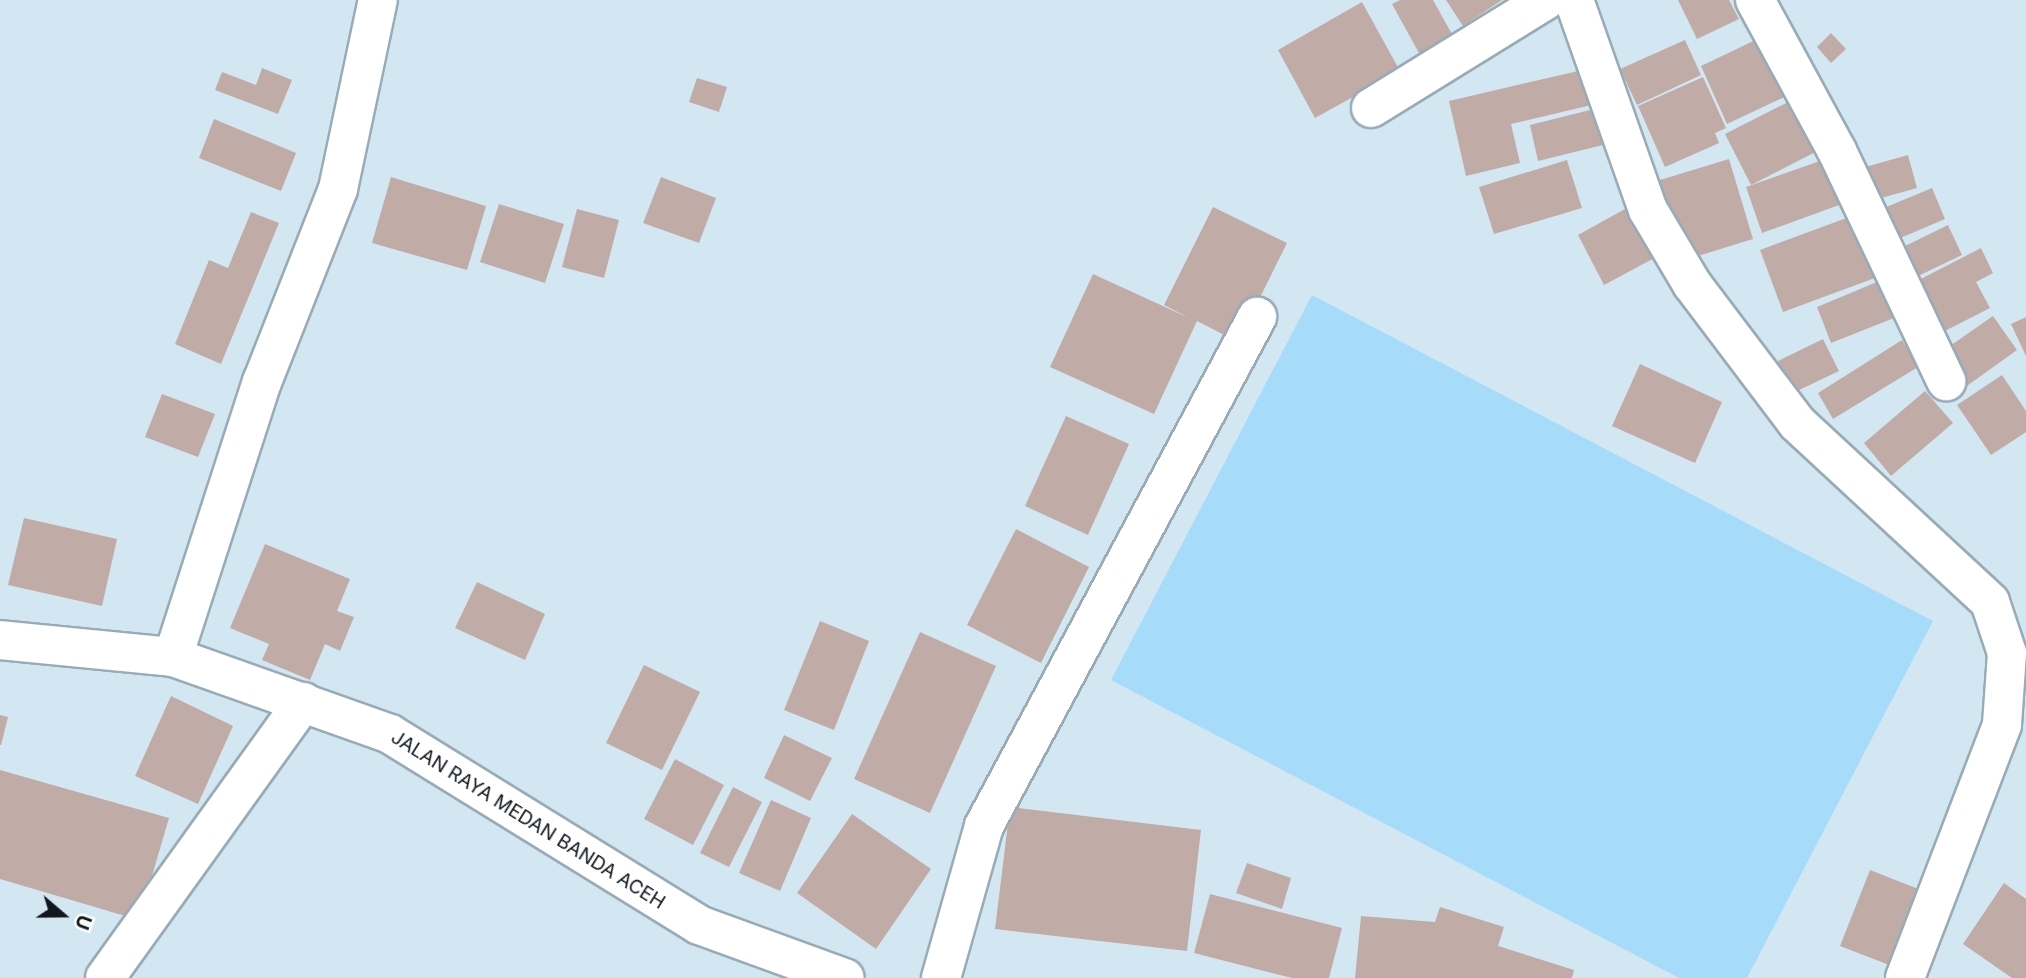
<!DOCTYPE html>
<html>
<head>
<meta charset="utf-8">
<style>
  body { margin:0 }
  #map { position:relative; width:2026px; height:978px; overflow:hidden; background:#d3e7f3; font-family:Inter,sans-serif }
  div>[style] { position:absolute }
  .green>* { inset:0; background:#a6dcfa }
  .building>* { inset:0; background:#c1aba6 }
  .roads { filter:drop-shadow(2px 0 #98abb6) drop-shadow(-2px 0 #98abb6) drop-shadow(0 2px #98abb6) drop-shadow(0 -2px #98abb6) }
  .minor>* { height:38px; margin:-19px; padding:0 19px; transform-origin:19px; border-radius:19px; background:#fff }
  .trunk>* { height:38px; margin:-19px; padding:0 19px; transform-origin:19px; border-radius:19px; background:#fff }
  span { translate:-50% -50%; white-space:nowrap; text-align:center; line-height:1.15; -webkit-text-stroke:7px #fff; paint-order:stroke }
  .street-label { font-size:19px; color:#11181c }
  .north { position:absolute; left:28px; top:880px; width:70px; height:70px; -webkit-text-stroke:5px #fff; paint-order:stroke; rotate:110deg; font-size:19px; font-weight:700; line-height:28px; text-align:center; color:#11181c }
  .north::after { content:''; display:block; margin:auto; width:24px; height:32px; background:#11181c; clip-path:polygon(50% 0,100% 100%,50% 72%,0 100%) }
</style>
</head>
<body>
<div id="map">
  <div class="green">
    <div style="clip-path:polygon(1312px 295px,1933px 621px,1747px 978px,1679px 978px,1111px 680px)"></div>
  </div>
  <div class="building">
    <div style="clip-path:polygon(1400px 0,1433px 0,1458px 45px,1425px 64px,1392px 4px)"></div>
    <div style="clip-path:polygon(1446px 0,1502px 0,1463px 26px)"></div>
    <div style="clip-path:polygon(1678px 0,1729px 0,1739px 19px,1697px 39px)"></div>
    <div style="clip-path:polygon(1362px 2px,1400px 71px,1315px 118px,1278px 50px)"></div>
    <div style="clip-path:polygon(1831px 33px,1846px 49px,1831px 63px,1817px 47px)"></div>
    <div style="clip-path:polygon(1766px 35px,1793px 93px,1727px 124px,1701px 66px)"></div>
    <div style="clip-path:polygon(1685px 40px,1701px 75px,1637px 105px,1620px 69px)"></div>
    <div style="clip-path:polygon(262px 68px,292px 80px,278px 114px,215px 90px,222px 72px,256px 85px)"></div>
    <div style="clip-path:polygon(1591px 68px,1600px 103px,1511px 124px,1520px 163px,1466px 176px,1449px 101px)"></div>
    <div style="clip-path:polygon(1703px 77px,1726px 128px,1715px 133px,1719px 143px,1665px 167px,1638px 106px)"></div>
    <div style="clip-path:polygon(697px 78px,727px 87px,719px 112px,689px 102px)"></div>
    <div style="clip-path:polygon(1796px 98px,1831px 144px,1751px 185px,1725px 134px)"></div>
    <div style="clip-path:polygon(1602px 107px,1611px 143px,1538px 161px,1530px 125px)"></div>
    <div style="clip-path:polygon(214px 119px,296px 153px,281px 191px,199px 158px)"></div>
    <div style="clip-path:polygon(1908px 155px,1917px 188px,1874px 200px,1865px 167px)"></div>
    <div style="clip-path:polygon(1834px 156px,1850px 201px,1762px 233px,1746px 187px)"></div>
    <div style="clip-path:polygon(1729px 159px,1753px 239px,1685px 260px,1660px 180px)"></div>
    <div style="clip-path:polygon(1567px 160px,1582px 208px,1494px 234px,1479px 187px)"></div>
    <div style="clip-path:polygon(391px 177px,486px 206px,467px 270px,372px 243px)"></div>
    <div style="clip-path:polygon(661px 177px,716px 198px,699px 243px,643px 223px)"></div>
    <div style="clip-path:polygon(1932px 188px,1945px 219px,1898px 239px,1884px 208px)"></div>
    <div style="clip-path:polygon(499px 204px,564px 224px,545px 283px,480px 262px)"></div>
    <div style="clip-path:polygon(1634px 204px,1660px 255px,1604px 285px,1578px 235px)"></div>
    <div style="clip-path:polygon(1213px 207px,1287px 243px,1238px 342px,1197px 321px,1154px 414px,1050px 367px,1093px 274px,1189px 318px,1164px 305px)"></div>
    <div style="clip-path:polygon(577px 209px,619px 220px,604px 278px,562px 267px)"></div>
    <div style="clip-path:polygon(251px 212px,279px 223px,221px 364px,175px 344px,209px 260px,228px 268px)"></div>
    <div style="clip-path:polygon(1860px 213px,1883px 275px,1783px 312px,1760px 250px)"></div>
    <div style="clip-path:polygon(1948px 225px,1962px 255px,1916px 277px,1903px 247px)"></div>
    <div style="clip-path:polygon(1981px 248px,1993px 273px,1976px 282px,1990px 308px,1941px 333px,1915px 282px)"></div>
    <div style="clip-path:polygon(1884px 279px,1899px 316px,1831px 343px,1817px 307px)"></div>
    <div style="clip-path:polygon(1993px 316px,2017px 350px,1964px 388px,1940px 353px)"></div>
    <div style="clip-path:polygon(2026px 317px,2026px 356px,2011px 324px)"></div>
    <div style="clip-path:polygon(1823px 339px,1839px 371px,1793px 393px,1778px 361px)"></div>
    <div style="clip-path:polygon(1902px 340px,1918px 367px,1833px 419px,1818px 393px)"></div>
    <div style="clip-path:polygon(1640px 364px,1722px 402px,1695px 463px,1612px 426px)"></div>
    <div style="clip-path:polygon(2002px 375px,2026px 411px,2026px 432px,1991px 455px,1957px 405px)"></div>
    <div style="clip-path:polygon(1925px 391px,1953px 423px,1891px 476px,1864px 443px)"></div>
    <div style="clip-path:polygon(162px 394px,215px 414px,198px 457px,145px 437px)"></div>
    <div style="clip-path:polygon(1066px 416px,1129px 444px,1088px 535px,1025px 506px)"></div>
    <div style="clip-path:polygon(24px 518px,117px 539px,102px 606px,8px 585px)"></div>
    <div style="clip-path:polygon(1016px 529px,1089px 567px,1041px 663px,967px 625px)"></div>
    <div style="clip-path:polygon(265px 544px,350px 579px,337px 611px,354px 617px,340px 651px,325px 644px,310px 680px,262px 660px,269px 644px,230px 628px)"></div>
    <div style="clip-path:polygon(477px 582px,545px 614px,525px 660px,455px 628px)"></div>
    <div style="clip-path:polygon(820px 621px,869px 641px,834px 730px,784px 710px)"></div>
    <div style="clip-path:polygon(920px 632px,996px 666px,930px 813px,854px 779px)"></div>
    <div style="clip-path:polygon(644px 665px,700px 692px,662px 770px,606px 743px)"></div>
    <div style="clip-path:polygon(171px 696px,233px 726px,198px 804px,135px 776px)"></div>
    <div style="clip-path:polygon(0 715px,8px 717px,1px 745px,0 745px)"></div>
    <div style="clip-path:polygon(784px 735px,832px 758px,810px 801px,764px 778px)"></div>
    <div style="clip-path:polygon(675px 759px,724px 785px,693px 845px,644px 819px)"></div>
    <div style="clip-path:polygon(0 770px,169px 818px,139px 920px,0 879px)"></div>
    <div style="clip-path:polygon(733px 787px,762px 802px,729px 867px,700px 853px)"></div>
    <div style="clip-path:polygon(771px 800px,811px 818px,780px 891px,739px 873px)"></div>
    <div style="clip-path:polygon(1010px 807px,1201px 830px,1187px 951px,995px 929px)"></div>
    <div style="clip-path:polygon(852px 814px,931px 869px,876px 949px,797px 893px)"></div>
    <div style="clip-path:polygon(1247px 863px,1291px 878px,1282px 909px,1236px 893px)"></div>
    <div style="clip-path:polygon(1870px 870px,1926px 892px,1897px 968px,1840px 946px)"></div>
    <div style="clip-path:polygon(2004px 883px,2026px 899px,2026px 978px,2012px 978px,1963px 944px)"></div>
    <div style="clip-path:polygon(1210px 894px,1342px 928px,1329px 978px,1292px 978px,1194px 953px)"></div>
    <div style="clip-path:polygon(1440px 907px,1504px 927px,1498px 946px,1574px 970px,1572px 978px,1355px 978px,1361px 916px,1435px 922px)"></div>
  </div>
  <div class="roads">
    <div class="minor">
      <div style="left:1574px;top:0;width:223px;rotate:70.6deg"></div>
      <div style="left:1648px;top:210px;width:86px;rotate:59.3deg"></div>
      <div style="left:1692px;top:284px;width:174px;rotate:52.9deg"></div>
      <div style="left:1797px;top:423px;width:263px;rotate:42.8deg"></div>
      <div style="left:1990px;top:602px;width:54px;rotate:71.6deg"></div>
      <div style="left:2007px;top:653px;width:72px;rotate:94deg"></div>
      <div style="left:2002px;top:725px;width:271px;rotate:111deg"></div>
      <div style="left:1755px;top:0;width:172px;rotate:61.5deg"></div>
      <div style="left:1837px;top:151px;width:255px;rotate:64.6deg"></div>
      <div style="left:1371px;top:108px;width:206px;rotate:-31.7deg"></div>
      <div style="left:173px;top:657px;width:289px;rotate:-72.1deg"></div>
      <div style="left:262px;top:382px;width:207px;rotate:-68.5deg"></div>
      <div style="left:338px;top:189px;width:193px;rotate:-78.1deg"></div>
      <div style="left:105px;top:978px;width:340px;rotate:-54.3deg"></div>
      <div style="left:941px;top:978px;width:158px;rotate:-74.2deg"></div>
      <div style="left:984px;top:826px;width:578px;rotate:-61.79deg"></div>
    </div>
    <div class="trunk">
      <div style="left:0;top:640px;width:174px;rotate:5.6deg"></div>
      <div style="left:173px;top:657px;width:230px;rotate:19.5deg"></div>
      <div style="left:390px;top:734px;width:363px;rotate:31.7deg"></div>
      <div style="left:699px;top:925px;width:155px;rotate:20deg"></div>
    </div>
  </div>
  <div class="street-label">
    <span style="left:528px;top:820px;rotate:32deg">JALAN RAYA MEDAN BANDA ACEH</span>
  </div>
  <div class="north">U</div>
</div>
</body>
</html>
